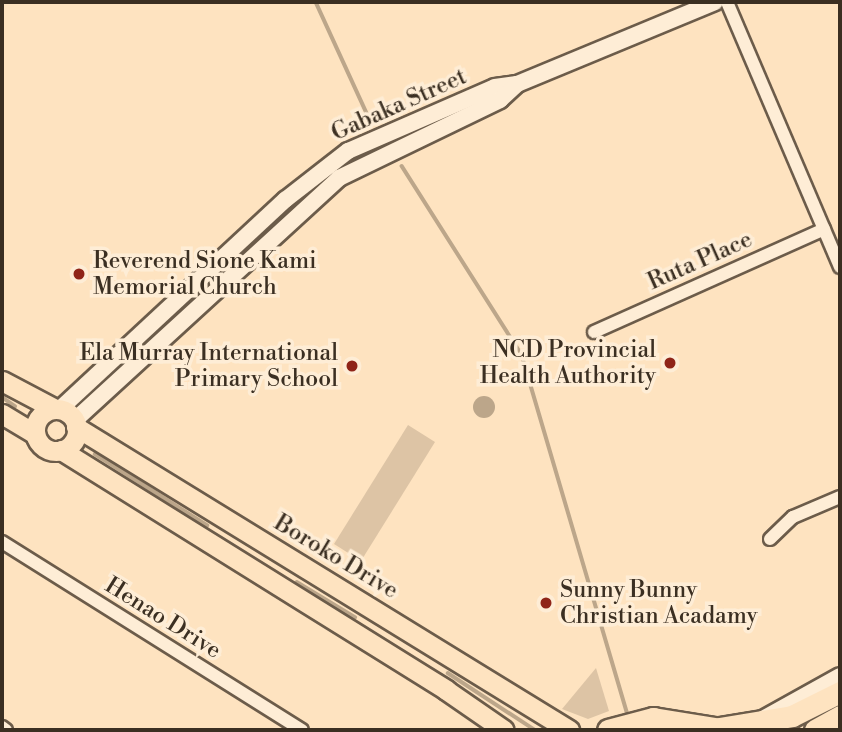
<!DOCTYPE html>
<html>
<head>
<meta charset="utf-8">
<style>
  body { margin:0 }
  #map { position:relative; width:842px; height:732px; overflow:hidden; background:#fee3c0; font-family:"Libre Bodoni",serif }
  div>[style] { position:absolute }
  .green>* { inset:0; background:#ddc4a5 }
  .water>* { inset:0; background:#bca68a }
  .round { border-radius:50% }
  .stream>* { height:3.5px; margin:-1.75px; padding:0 1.75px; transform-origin:1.75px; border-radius:1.75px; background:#bca68a }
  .roads { filter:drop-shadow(2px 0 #6c5c4a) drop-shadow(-2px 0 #6c5c4a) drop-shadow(0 2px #6c5c4a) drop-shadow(0 -2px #6c5c4a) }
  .street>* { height:12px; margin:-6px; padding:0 6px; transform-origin:6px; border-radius:6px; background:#feedd6 }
  .secondary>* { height:16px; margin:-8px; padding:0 8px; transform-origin:8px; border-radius:8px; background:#feedd6 }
  .primary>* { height:19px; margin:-9.5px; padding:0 9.5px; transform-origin:9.5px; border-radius:9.5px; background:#fee3c0 }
  .primary>.ring { margin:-9.5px; padding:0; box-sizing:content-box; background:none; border:19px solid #fee3c0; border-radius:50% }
  .highway>* { height:21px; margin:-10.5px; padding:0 10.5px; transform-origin:10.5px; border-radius:10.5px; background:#fee3c0 }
  .dots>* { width:19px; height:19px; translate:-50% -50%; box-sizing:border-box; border:4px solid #feedd6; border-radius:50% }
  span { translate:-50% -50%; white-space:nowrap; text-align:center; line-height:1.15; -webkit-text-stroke:7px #feedd6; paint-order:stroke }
  .street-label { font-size:23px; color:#3b2f22 }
  .poi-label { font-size:23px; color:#3b2f22 }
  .left { translate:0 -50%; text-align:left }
  .right { translate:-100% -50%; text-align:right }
  .frame { position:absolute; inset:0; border:4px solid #3b2f22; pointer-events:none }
</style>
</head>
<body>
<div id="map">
  <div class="green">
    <div style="clip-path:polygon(408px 425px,435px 442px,361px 561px,334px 544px)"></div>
    <div style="clip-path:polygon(596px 668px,609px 711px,588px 719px,562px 709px)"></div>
  </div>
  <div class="water">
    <div class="round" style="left:473px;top:396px;width:22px;height:22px"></div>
  </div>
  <div class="stream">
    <div style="left:316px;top:2px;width:128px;rotate:65.4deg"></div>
    <div style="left:402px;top:166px;width:224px;rotate:57.6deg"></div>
    <div style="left:522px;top:355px;width:378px;rotate:73.6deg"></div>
    <div style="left:2px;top:397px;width:16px;rotate:35deg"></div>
    <div style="left:95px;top:454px;width:133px;rotate:32.4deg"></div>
    <div style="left:297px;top:582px;width:68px;rotate:31.1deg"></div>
    <div style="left:448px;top:673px;width:104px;rotate:33.2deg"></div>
  </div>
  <div class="roads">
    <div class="street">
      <div style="left:727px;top:2px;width:288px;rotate:66.9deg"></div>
      <div style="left:594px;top:332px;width:252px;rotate:-24.1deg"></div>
      <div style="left:770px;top:539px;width:32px;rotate:-44deg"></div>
      <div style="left:793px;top:517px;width:51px;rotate:-23.1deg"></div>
      <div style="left:2px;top:542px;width:354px;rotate:32.1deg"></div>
      <div style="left:2px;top:727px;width:5px;rotate:37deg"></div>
    </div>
    <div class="secondary">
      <div style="left:59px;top:410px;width:309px;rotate:-42.9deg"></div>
      <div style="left:285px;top:200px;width:80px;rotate:-37.9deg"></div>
      <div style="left:348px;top:151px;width:160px;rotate:-23.5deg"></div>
      <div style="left:495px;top:87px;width:22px;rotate:-8deg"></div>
      <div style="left:517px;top:84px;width:214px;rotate:-22.5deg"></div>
      <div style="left:74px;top:421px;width:360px;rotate:-42.5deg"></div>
      <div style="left:339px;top:178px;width:179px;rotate:-25.8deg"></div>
      <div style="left:500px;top:100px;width:23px;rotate:-43deg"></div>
      <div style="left:761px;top:720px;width:90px;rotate:-29.1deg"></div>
    </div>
    <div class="primary">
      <div style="left:2px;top:381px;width:60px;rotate:27.8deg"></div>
      <div class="ring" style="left:35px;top:409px;width:23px;height:23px"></div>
      <div style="left:2px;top:414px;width:39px;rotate:31deg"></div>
      <div style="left:76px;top:427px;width:579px;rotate:31.58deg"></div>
      <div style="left:61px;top:450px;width:454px;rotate:31.9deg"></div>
      <div style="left:446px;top:690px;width:70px;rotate:34.6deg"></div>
    </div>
    <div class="highway">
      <div style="left:719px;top:728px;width:74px;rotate:-9.3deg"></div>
      <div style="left:792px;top:716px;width:54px;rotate:-26.6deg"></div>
      <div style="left:608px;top:730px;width:47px;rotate:-14.9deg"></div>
      <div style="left:653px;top:718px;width:74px;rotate:9.3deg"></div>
      <div style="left:815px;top:730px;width:29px;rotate:-29deg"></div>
    </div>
  </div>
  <div class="dots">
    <div style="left:79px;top:274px;background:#8f2418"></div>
    <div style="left:670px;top:363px;background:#8f2418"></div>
    <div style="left:352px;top:366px;background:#8f2418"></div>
    <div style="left:546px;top:603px;background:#8f2418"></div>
  </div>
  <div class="street-label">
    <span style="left:399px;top:105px;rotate:-24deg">Gabaka Street</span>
    <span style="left:700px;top:261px;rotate:-24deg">Ruta Place</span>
    <span style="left:336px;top:557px;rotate:31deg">Boroko Drive</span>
    <span style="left:163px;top:618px;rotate:32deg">Henao Drive</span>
  </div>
  <div class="poi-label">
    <span class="left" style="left:93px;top:274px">Reverend Sione Kami<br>Memorial Church</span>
    <span class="right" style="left:656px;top:363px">NCD Provincial<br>Health Authority</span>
    <span class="right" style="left:338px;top:366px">Ela Murray International<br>Primary School</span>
    <span class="left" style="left:560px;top:603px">Sunny Bunny<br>Christian Acadamy</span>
  </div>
  <div class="frame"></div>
</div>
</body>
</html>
